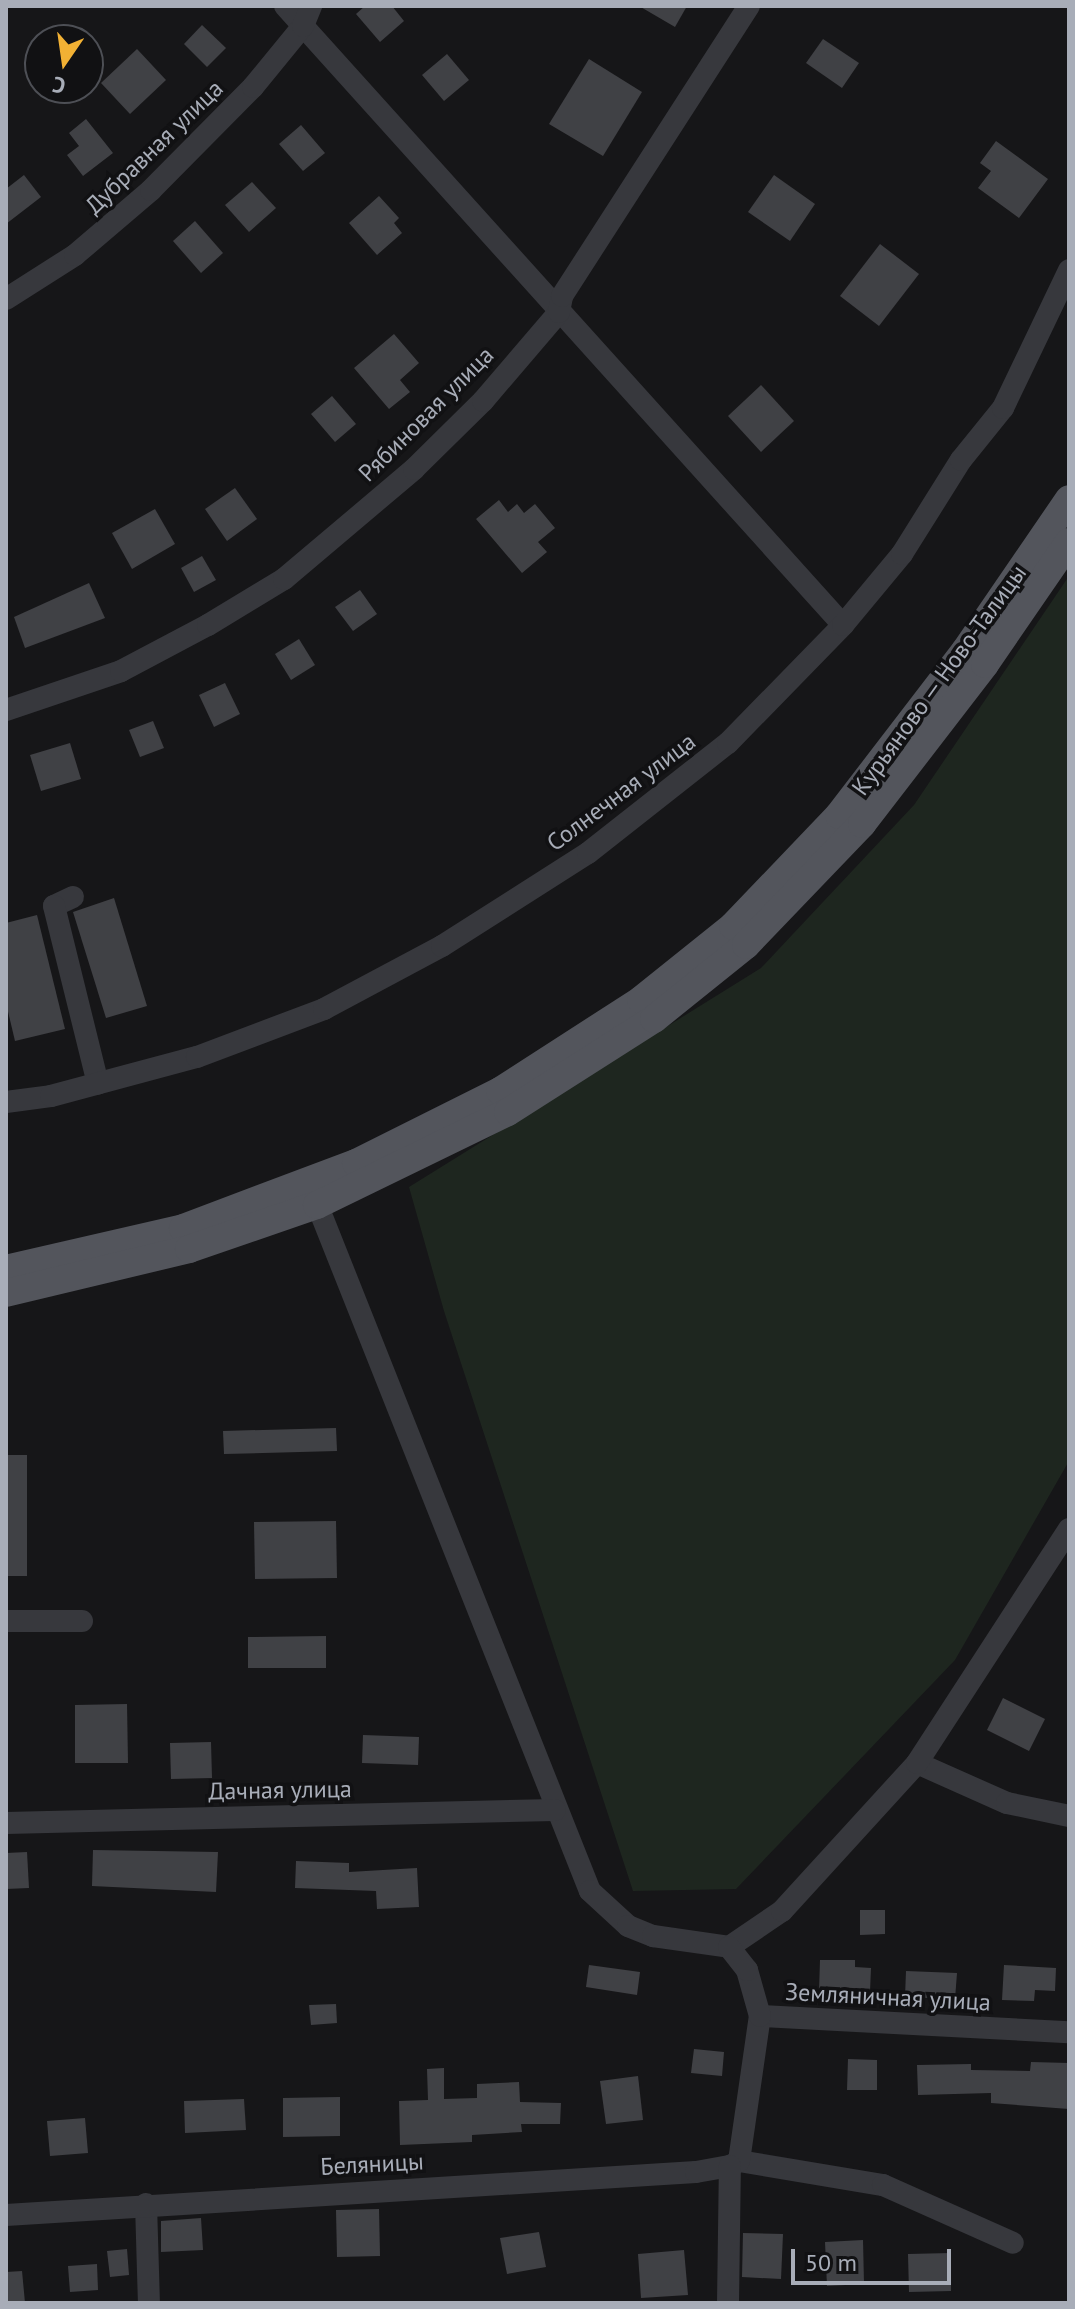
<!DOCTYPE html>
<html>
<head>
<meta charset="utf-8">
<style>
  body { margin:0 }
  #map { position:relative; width:1075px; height:2309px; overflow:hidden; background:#161618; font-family:"PT Sans",sans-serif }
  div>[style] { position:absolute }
  .green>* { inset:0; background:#1e261f }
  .building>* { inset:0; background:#404145 }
  .minor>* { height:22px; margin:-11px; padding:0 11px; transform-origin:11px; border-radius:11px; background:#37383d }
  .major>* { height:28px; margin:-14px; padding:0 14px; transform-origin:14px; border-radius:14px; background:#53555c }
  span { translate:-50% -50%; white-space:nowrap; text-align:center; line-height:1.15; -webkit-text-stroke:7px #111113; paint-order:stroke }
  .street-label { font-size:24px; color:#a8adb8 }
  .frame { position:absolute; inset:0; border:8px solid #a8adb8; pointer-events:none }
  .north { position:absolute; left:24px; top:24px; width:80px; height:80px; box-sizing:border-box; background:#111113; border:2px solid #4d4f55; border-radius:50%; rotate:193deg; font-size:22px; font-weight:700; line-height:32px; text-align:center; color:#a8adb8 }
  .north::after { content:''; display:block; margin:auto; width:28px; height:36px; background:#f2b134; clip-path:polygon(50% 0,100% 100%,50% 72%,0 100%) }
  .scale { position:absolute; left:791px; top:2249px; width:160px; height:36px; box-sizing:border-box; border:4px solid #a8adb8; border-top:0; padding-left:10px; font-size:24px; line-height:28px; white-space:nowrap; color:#a8adb8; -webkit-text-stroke:6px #111113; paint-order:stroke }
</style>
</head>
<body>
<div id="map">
  <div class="green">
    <div style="clip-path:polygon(1069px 576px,1069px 1461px,955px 1660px,736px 1889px,633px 1891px,444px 1311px,409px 1187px,761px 968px,914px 805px)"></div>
  </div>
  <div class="building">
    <div style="clip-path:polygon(365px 6px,392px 6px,404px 21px,380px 42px,356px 14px)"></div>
    <div style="clip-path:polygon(639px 6px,687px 6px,675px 27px)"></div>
    <div style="clip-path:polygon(202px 25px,226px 48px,207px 67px,184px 44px)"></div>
    <div style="clip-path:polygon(823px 39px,859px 63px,842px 88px,806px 63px)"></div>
    <div style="clip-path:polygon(137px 49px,166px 80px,130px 114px,101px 83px)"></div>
    <div style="clip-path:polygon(447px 54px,469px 80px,444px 101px,422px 75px)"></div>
    <div style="clip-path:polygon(589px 59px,642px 92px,603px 156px,549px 124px)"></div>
    <div style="clip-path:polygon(86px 119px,113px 153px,83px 176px,67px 155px,79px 146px,69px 133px)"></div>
    <div style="clip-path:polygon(301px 125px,325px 153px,303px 171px,279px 144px)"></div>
    <div style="clip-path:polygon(996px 141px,1048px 179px,1019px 218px,978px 188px,991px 171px,980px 163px)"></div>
    <div style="clip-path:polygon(24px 175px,41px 197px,6px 224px,6px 189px)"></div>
    <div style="clip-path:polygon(774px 175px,815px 204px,790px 241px,748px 212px)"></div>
    <div style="clip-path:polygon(252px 182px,276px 208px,249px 232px,225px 205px)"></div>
    <div style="clip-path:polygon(379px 196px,399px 218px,394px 223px,402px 233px,377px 255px,349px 223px)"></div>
    <div style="clip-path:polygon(195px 221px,223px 253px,201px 273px,173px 241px)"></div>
    <div style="clip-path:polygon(880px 244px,919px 274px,879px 326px,840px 296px)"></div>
    <div style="clip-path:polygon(394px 334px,419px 363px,400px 380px,410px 392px,389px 409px,354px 368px)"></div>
    <div style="clip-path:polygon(761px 385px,794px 421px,761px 452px,728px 416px)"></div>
    <div style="clip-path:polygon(332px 396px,356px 424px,335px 442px,311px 414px)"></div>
    <div style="clip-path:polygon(235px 488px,257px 519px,227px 541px,205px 509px)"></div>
    <div style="clip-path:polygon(499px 500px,508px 512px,517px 504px,524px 513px,535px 504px,555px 528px,538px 542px,547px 552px,522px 573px,476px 519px)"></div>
    <div style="clip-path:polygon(155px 509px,175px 544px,132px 569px,112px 533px)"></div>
    <div style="clip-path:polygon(202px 556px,216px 580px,194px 592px,181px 568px)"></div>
    <div style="clip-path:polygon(89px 583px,105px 618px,25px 648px,14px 617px)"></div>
    <div style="clip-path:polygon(360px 590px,377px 614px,353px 631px,335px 607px)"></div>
    <div style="clip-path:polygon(299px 639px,315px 665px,291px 680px,275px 654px)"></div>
    <div style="clip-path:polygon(225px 683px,240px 714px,214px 727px,199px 695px)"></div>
    <div style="clip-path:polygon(153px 721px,164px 748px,140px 757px,129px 730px)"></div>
    <div style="clip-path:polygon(70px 743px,81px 779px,41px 791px,30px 755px)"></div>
    <div style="clip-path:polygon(114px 898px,147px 1006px,106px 1018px,73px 912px)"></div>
    <div style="clip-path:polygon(37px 915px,65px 1029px,15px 1041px,6px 1003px,6px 923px)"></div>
    <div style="clip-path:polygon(336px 1428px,337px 1451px,224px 1454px,223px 1431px)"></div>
    <div style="clip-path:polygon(6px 1455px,27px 1455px,27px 1576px,6px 1576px)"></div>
    <div style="clip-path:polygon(336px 1521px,337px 1578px,255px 1579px,254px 1522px)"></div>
    <div style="clip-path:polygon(326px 1636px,326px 1668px,248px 1668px,248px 1637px)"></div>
    <div style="clip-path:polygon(1003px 1698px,1045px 1719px,1029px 1751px,987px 1730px)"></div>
    <div style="clip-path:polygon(127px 1704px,128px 1763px,75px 1763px,75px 1705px)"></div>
    <div style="clip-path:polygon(363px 1735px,419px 1737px,418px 1765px,362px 1763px)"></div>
    <div style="clip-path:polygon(211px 1742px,212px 1778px,171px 1779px,170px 1743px)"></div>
    <div style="clip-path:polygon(93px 1850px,218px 1852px,216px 1892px,92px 1886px)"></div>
    <div style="clip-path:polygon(27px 1852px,29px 1888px,6px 1889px,6px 1853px)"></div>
    <div style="clip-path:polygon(296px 1861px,349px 1863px,349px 1872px,417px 1868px,419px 1907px,377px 1909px,376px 1891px,295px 1888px)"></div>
    <div style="clip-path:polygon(860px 1910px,885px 1910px,885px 1934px,860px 1935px)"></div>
    <div style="clip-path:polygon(820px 1960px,855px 1960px,855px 1967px,871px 1968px,870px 1992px,819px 1991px)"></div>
    <div style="clip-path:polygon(589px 1965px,640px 1972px,637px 1995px,586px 1987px)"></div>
    <div style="clip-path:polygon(1004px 1965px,1056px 1968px,1055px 1991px,1035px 1990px,1034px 2001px,1002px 2000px)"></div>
    <div style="clip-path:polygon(906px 1971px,957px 1973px,955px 1999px,905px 1997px)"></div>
    <div style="clip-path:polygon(336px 2004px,337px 2023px,311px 2025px,309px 2005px)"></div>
    <div style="clip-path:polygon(694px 2049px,724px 2052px,722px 2076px,691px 2073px)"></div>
    <div style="clip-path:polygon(848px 2059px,877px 2060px,877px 2090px,847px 2090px)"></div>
    <div style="clip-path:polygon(1031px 2062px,1069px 2063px,1069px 2109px,991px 2103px,991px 2093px,918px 2095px,917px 2065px,971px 2064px,971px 2070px,1030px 2071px)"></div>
    <div style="clip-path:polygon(444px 2068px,444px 2099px,477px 2098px,477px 2084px,519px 2082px,520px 2102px,561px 2103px,560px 2124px,521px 2124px,522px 2132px,472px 2135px,472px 2142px,400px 2145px,399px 2101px,428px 2100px,427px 2069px)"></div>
    <div style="clip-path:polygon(638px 2076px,643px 2120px,606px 2124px,600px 2081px)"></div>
    <div style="clip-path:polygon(340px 2097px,340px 2136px,283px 2137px,283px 2098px)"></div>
    <div style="clip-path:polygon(244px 2099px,246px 2130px,185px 2133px,184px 2101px)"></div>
    <div style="clip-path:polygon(85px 2118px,88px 2153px,50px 2156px,47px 2121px)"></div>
    <div style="clip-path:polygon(379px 2209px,380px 2256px,337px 2257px,336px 2210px)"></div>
    <div style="clip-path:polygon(201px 2218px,203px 2250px,161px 2252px,161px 2221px)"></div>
    <div style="clip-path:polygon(539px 2232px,546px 2267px,507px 2274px,500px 2238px)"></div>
    <div style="clip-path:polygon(743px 2233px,783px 2234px,781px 2279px,742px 2277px)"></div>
    <div style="clip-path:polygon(863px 2240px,864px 2284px,827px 2286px,825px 2242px)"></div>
    <div style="clip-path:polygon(127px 2249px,129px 2275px,110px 2277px,107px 2251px)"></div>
    <div style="clip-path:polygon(684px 2250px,688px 2295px,641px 2298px,638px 2254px)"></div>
    <div style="clip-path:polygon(951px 2253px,951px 2291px,909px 2292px,908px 2254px)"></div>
    <div style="clip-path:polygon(97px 2264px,98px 2290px,70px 2292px,68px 2266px)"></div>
    <div style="clip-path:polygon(22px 2271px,25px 2303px,6px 2303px,6px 2272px)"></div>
  </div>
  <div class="minor">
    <div style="left:285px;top:6px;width:833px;rotate:47.97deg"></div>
    <div style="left:6px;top:299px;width:82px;rotate:-32.5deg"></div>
    <div style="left:75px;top:255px;width:100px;rotate:-40.5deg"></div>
    <div style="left:151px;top:190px;width:145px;rotate:-45.3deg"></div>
    <div style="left:253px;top:87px;width:79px;rotate:-50.7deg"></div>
    <div style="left:303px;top:26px;width:22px;rotate:-68deg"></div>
    <div style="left:6px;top:710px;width:121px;rotate:-18.7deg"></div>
    <div style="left:121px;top:671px;width:98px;rotate:-27.9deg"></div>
    <div style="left:208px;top:625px;width:89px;rotate:-31.2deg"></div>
    <div style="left:284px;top:579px;width:170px;rotate:-40.2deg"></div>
    <div style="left:414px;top:469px;width:97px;rotate:-44.6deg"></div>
    <div style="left:483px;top:401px;width:117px;rotate:-49.5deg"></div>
    <div style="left:559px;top:312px;width:16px;rotate:-79deg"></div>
    <div style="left:562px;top:296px;width:345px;rotate:-57.2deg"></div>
    <div style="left:73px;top:897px;width:21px;rotate:155deg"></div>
    <div style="left:54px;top:906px;width:183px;rotate:76.1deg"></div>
    <div style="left:6px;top:1102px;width:45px;rotate:-7.6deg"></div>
    <div style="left:51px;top:1096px;width:151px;rotate:-15deg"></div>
    <div style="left:197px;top:1057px;width:136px;rotate:-20.7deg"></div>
    <div style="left:324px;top:1009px;width:134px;rotate:-28.1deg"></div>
    <div style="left:442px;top:946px;width:173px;rotate:-32.5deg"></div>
    <div style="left:588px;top:853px;width:178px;rotate:-38.2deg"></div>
    <div style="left:728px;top:743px;width:165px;rotate:-45.7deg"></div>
    <div style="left:843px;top:625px;width:92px;rotate:-50.3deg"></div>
    <div style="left:902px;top:554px;width:111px;rotate:-57.9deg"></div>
    <div style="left:961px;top:460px;width:67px;rotate:-51.1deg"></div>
    <div style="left:1003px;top:408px;width:153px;rotate:-64.4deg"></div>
    <div style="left:311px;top:1189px;width:755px;rotate:68.33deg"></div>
    <div style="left:590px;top:1891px;width:52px;rotate:42.6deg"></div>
    <div style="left:628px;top:1926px;width:27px;rotate:22deg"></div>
    <div style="left:653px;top:1936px;width:77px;rotate:8.2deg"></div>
    <div style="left:6px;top:1621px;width:76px"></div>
    <div style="left:917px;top:1763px;width:98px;rotate:24deg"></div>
    <div style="left:1007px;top:1803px;width:63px;rotate:11.8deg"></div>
    <div style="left:6px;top:1823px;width:549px;rotate:-1.36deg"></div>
    <div style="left:729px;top:1947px;width:64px;rotate:-34.2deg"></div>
    <div style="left:782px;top:1911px;width:200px;rotate:-47.6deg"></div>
    <div style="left:917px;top:1763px;width:279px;rotate:-57deg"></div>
    <div style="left:760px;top:2016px;width:309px;rotate:3deg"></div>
    <div style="left:739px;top:2161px;width:146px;rotate:9.5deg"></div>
    <div style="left:883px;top:2185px;width:142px;rotate:24deg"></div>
    <div style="left:146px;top:2204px;width:99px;rotate:88.3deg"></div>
    <div style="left:6px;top:2215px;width:691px;rotate:-3.57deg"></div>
    <div style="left:696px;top:2172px;width:35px;rotate:-10deg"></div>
    <div style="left:730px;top:2166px;width:10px;rotate:-29deg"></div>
    <div style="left:739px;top:2161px;width:147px;rotate:-81.8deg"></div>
    <div style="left:760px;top:2016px;width:48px;rotate:-105.8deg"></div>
    <div style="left:747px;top:1970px;width:29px;rotate:-128deg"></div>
    <div style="left:728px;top:2303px;width:137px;rotate:-89.2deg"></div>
  </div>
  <div class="major">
    <div style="left:6px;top:1269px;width:182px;rotate:-13deg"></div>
    <div style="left:183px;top:1228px;width:185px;rotate:-20.6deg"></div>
    <div style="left:356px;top:1163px;width:161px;rotate:-26.6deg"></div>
    <div style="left:500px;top:1091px;width:168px;rotate:-32.8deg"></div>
    <div style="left:641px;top:1000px;width:118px;rotate:-38.8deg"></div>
    <div style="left:733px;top:926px;width:153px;rotate:-46.3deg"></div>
    <div style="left:839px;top:815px;width:207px;rotate:-52.5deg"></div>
    <div style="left:965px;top:651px;width:184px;rotate:-55.6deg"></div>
    <div style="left:6px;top:1293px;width:188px;rotate:-13.5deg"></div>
    <div style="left:189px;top:1249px;width:135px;rotate:-19deg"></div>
    <div style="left:317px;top:1205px;width:212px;rotate:-26deg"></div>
    <div style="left:508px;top:1112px;width:173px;rotate:-32.5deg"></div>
    <div style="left:654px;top:1019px;width:118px;rotate:-38.8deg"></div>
    <div style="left:746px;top:945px;width:168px;rotate:-46.2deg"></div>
    <div style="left:862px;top:824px;width:202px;rotate:-52.4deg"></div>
    <div style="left:985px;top:664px;width:148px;rotate:-55.5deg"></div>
  </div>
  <div class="street-label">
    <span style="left:154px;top:147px;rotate:-44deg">Дубравная улица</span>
    <span style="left:426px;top:414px;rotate:-45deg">Рябиновая улица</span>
    <span style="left:939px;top:680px;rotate:-54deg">Курьяново — Ново-Талицы</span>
    <span style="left:621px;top:792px;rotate:-37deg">Солнечная улица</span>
    <span style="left:280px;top:1790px;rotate:-1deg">Дачная улица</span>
    <span style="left:888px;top:1997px;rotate:3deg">Земляничная улица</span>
    <span style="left:372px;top:2164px;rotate:-3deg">Беляницы</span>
  </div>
  <div class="frame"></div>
  <div class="north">С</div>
  <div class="scale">50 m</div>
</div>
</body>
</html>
